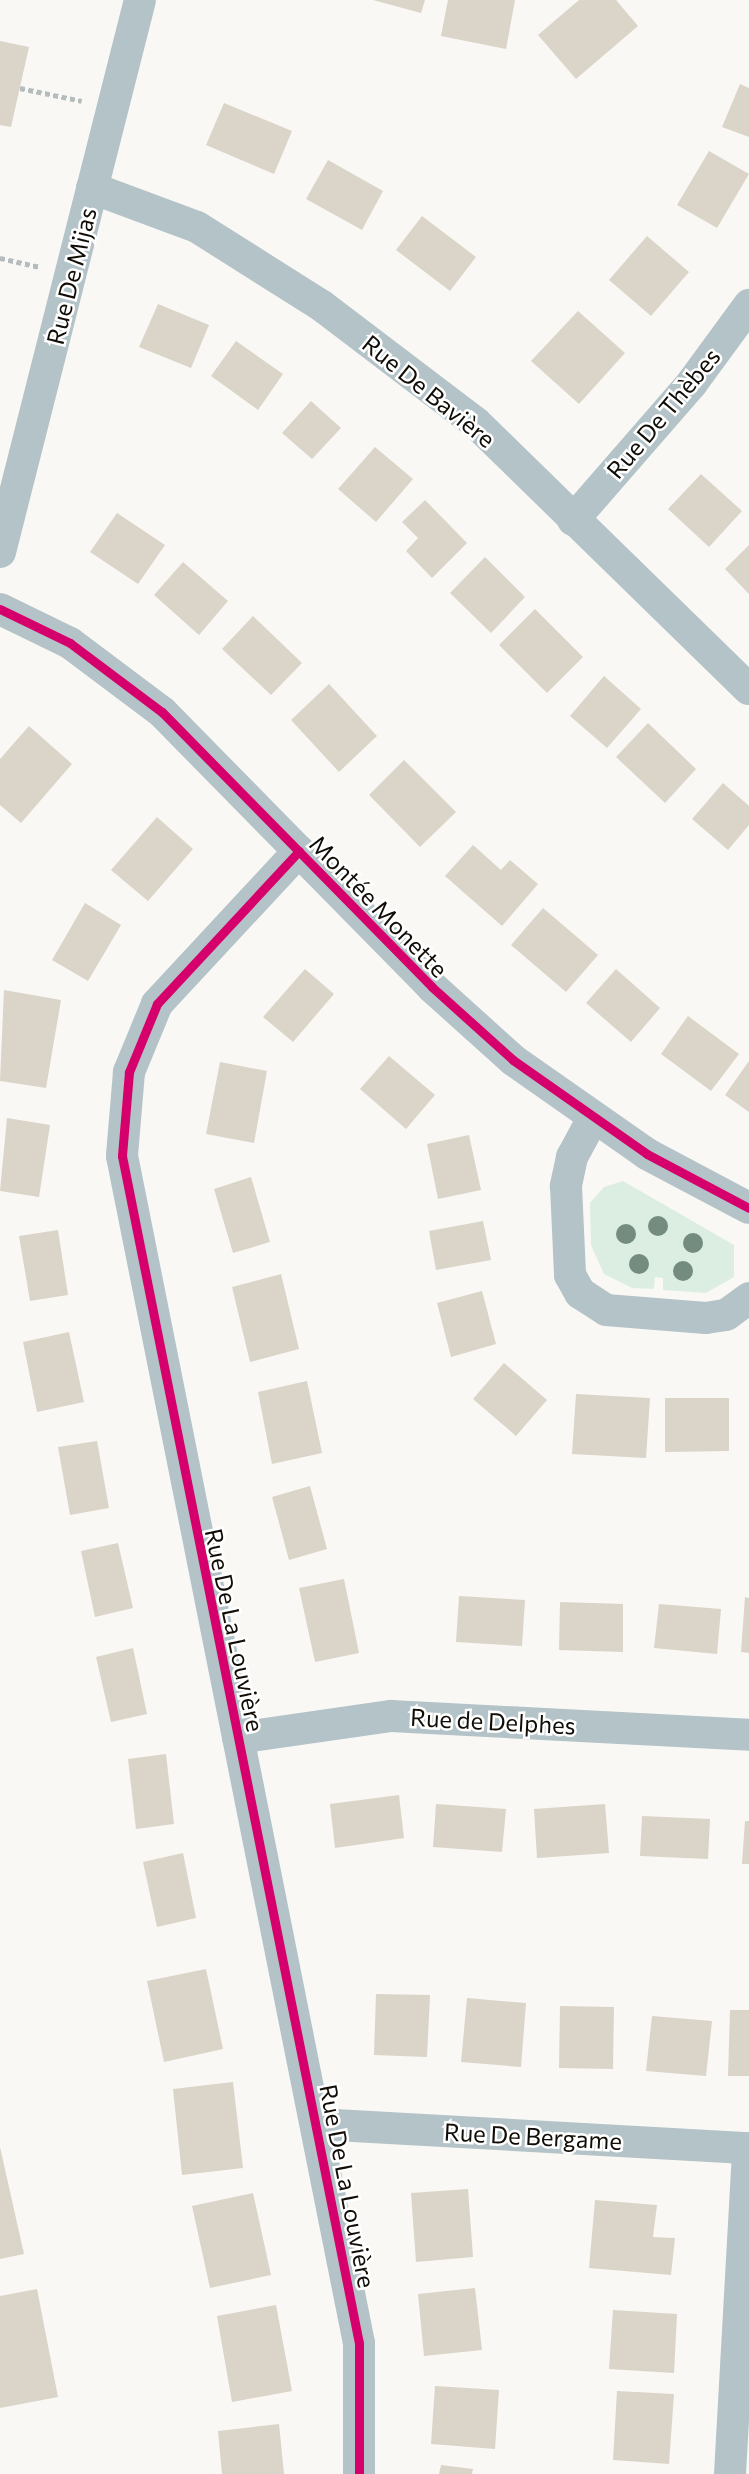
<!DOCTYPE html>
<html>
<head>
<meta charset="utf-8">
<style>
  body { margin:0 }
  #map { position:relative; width:749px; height:2474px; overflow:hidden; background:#faf8f4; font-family:Commissioner,sans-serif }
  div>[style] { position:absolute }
  .green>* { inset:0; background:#dceee1 }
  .building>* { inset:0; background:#dbd4c9 }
  .path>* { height:4.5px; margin-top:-2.25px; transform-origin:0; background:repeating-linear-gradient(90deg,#b4bcbd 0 5px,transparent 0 8.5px) }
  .minor>* { height:32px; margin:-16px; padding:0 16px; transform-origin:16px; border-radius:16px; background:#b3c3c8 }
  .cycleway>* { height:9px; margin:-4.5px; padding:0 4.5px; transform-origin:4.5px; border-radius:4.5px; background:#d6006c }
  .trees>* { width:20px; height:20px; margin:-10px; border-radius:50%; background:#748c7f }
  span { translate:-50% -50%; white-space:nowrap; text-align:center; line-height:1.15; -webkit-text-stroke:5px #fff; paint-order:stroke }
  .street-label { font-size:24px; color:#100c06 }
</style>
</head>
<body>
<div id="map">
  <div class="green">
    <div style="clip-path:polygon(623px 1181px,734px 1245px,734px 1277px,706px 1293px,663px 1290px,663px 1278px,655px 1277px,654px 1289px,632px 1288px,604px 1274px,591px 1245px,590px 1203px,604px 1187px)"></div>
  </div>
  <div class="building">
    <div style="clip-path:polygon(373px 0,425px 0,421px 13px)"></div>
    <div style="clip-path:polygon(448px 0,515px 0,506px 49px,441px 36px)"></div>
    <div style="clip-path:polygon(579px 0,616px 0,638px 26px,576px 79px,538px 35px)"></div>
    <div style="clip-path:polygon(0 41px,29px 47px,11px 127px,0 125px)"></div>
    <div style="clip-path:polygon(740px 84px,749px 88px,749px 137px,722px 127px)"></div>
    <div style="clip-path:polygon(224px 103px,292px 131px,274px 174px,206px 145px)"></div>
    <div style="clip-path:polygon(709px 151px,749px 174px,717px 228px,677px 205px)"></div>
    <div style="clip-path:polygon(328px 160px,383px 191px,362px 230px,306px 199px)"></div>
    <div style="clip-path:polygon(422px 216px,476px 257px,450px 291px,396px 250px)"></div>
    <div style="clip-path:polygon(647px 236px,689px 272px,651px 316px,609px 280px)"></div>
    <div style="clip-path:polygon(158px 304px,209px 325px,191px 368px,139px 347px)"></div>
    <div style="clip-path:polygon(578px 311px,625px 353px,579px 404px,531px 361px)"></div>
    <div style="clip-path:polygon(236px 341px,283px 374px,258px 410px,211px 376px)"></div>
    <div style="clip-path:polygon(311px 401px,341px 428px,312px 459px,282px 433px)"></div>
    <div style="clip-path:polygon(375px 447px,413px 479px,376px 522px,338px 489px)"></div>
    <div style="clip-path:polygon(701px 474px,742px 511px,709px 547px,668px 509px)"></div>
    <div style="clip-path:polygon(425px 500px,467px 543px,432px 578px,406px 551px,418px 538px,402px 522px)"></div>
    <div style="clip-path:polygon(117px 513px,165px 545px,138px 584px,90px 552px)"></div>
    <div style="clip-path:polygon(749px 545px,749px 594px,725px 569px)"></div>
    <div style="clip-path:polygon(485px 557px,525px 597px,491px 633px,450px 593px)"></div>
    <div style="clip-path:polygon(183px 562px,228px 601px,199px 635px,154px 595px)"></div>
    <div style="clip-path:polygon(535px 609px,583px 657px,547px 693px,499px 645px)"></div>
    <div style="clip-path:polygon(253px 616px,302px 663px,271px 695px,222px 649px)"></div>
    <div style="clip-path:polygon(604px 676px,641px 709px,607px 748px,570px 716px)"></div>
    <div style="clip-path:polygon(329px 684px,377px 736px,339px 772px,291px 720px)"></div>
    <div style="clip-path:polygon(648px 723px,696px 769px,665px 803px,616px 757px)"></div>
    <div style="clip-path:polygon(29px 726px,72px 764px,21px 823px,0 805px,0 759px)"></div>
    <div style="clip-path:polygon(404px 760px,456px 812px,420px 847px,369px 795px)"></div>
    <div style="clip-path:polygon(723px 783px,749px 806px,749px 825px,728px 850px,692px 819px)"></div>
    <div style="clip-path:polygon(157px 817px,193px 849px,148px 901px,111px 870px)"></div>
    <div style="clip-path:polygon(473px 845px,501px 870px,510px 860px,538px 884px,502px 926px,445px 876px)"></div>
    <div style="clip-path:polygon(85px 903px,121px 925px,88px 981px,52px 960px)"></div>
    <div style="clip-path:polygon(543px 908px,598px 955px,566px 992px,511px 945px)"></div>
    <div style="clip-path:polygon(305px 969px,334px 994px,293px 1042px,263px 1017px)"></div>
    <div style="clip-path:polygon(616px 969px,660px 1008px,631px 1042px,586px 1003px)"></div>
    <div style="clip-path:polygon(4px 990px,61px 1000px,46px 1088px,0 1081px)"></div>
    <div style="clip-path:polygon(688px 1016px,739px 1054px,711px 1091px,661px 1054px)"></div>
    <div style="clip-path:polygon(389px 1056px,435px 1095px,406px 1129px,360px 1089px)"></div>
    <div style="clip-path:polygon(749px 1061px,749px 1112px,725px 1095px)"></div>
    <div style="clip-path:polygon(220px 1062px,267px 1071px,254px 1143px,206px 1134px)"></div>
    <div style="clip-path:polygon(7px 1118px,50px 1125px,39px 1197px,0 1191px)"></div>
    <div style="clip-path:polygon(469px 1135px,481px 1190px,438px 1199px,427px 1144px)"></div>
    <div style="clip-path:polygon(251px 1177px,270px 1242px,233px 1253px,214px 1189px)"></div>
    <div style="clip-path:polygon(483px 1221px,491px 1260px,436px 1270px,429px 1231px)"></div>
    <div style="clip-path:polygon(58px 1230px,68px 1295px,30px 1301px,19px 1236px)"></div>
    <div style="clip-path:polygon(281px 1274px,299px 1349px,250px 1362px,232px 1287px)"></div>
    <div style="clip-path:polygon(482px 1291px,496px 1344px,451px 1357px,437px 1303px)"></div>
    <div style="clip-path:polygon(69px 1332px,84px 1402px,37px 1412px,23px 1342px)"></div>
    <div style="clip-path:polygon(504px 1363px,547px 1400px,516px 1436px,473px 1399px)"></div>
    <div style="clip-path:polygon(307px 1381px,322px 1453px,272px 1464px,258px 1392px)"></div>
    <div style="clip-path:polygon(576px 1394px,650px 1398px,646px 1458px,572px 1454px)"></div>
    <div style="clip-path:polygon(665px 1398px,729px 1398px,729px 1451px,665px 1452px)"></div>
    <div style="clip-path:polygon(97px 1441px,109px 1508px,70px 1515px,58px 1447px)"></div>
    <div style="clip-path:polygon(310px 1486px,327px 1549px,289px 1560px,272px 1497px)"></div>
    <div style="clip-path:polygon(118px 1543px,133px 1608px,95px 1617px,81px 1551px)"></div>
    <div style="clip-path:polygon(344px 1579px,359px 1653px,315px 1662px,299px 1588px)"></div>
    <div style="clip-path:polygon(459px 1596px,525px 1600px,522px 1646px,456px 1642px)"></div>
    <div style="clip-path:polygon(745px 1597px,749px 1598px,749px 1653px,741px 1652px)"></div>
    <div style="clip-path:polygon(560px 1602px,623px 1604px,623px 1652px,559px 1650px)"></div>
    <div style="clip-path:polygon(659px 1604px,721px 1609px,717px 1654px,654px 1648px)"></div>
    <div style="clip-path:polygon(133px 1648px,147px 1714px,111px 1722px,96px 1657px)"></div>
    <div style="clip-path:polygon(166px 1754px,174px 1824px,136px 1829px,128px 1759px)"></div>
    <div style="clip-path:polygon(399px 1795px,404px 1838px,335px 1848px,330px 1804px)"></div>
    <div style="clip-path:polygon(436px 1804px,506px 1809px,502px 1852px,433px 1847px)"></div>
    <div style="clip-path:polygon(605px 1804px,609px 1853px,537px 1858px,534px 1809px)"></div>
    <div style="clip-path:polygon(642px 1816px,710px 1819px,708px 1859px,640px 1856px)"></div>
    <div style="clip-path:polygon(745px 1821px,749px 1821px,749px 1864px,742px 1864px)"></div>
    <div style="clip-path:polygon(183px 1853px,196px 1918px,157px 1927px,143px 1862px)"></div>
    <div style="clip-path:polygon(206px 1969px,223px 2049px,164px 2062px,147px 1981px)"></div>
    <div style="clip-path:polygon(376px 1994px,430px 1995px,427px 2057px,374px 2055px)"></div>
    <div style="clip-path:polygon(467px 1998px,526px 2003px,521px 2067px,461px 2062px)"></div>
    <div style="clip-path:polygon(560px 2006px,614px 2007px,613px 2069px,559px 2068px)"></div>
    <div style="clip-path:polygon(730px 2010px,749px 2010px,749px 2076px,728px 2076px)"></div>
    <div style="clip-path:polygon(652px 2016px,712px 2021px,706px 2076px,646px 2071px)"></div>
    <div style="clip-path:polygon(233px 2082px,243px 2168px,182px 2175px,173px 2089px)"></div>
    <div style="clip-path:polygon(0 2147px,24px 2254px,0 2259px)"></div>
    <div style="clip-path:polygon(468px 2189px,473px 2257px,416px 2262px,411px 2193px)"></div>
    <div style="clip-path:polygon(253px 2193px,271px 2275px,210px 2288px,192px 2206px)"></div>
    <div style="clip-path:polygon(595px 2200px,657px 2205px,653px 2237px,675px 2238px,671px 2275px,589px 2268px)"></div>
    <div style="clip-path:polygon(475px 2288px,482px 2350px,424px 2356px,418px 2294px)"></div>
    <div style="clip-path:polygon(37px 2289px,58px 2397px,0 2408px,0 2296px)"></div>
    <div style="clip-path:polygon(276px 2305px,292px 2391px,232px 2402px,217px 2316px)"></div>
    <div style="clip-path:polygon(613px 2310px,677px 2314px,674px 2373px,609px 2369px)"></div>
    <div style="clip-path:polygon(435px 2386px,499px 2390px,495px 2449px,431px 2444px)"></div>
    <div style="clip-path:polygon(617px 2391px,674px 2394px,669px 2464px,613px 2460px)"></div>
    <div style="clip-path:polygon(279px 2424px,284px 2474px,222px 2474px,218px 2431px)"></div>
    <div style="clip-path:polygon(441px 2465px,473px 2469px,472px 2474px,439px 2474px)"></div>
  </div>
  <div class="path">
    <div style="left:20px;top:88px;width:63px;rotate:11.8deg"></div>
    <div style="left:0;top:258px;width:41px;rotate:12.7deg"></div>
  </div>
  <div class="minor">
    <div style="left:92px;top:188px;width:112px;rotate:20.4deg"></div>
    <div style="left:197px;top:227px;width:148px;rotate:32.3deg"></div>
    <div style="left:322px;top:306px;width:193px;rotate:37.2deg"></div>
    <div style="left:476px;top:423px;width:381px;rotate:44.3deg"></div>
    <div style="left:573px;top:520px;width:181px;rotate:-49deg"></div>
    <div style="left:692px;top:383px;width:97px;rotate:-53.8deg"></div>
    <div style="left:0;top:552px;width:569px;rotate:-75.77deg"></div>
    <div style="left:0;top:609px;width:78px;rotate:25.9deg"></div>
    <div style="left:70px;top:643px;width:115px;rotate:36.9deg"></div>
    <div style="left:162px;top:712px;width:385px;rotate:45.5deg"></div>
    <div style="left:432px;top:987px;width:109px;rotate:42deg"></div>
    <div style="left:513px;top:1060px;width:164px;rotate:35deg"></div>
    <div style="left:647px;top:1154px;width:115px;rotate:27.9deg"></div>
    <div style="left:299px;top:851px;width:209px;rotate:132.9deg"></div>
    <div style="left:157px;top:1004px;width:74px;rotate:112.4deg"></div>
    <div style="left:129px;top:1072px;width:84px;rotate:94.8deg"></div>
    <div style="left:122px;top:1156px;width:1210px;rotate:78.71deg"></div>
    <div style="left:359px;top:2343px;width:131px;rotate:90deg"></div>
    <div style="left:593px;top:1118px;width:44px;rotate:118.3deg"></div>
    <div style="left:572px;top:1157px;width:30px;rotate:102deg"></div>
    <div style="left:566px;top:1186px;width:89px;rotate:87.4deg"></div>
    <div style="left:570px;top:1275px;width:21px;rotate:61deg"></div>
    <div style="left:580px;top:1293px;width:31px;rotate:33deg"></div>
    <div style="left:606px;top:1310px;width:100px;rotate:4.6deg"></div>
    <div style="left:706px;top:1318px;width:20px;rotate:-9deg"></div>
    <div style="left:726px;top:1315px;width:29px;rotate:-36deg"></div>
    <div style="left:238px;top:1738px;width:155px;rotate:-8.2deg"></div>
    <div style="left:391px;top:1716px;width:359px;rotate:3deg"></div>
    <div style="left:317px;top:2124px;width:433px;rotate:3.2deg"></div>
    <div style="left:730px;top:2474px;width:326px;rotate:-86.8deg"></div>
  </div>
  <div class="cycleway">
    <div style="left:0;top:609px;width:78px;rotate:25.9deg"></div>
    <div style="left:70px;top:643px;width:115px;rotate:36.9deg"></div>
    <div style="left:162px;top:712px;width:385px;rotate:45.5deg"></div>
    <div style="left:432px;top:987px;width:109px;rotate:42deg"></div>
    <div style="left:513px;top:1060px;width:164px;rotate:35deg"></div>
    <div style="left:647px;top:1154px;width:115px;rotate:27.9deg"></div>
    <div style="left:299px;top:851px;width:209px;rotate:132.9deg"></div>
    <div style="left:157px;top:1004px;width:74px;rotate:112.4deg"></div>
    <div style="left:129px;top:1072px;width:84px;rotate:94.8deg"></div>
    <div style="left:122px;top:1156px;width:1210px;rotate:78.71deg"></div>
    <div style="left:359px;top:2343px;width:131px;rotate:90deg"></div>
  </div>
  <div class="trees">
    <div style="left:658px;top:1226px"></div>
    <div style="left:626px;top:1234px"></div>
    <div style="left:693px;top:1243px"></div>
    <div style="left:639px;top:1264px"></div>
    <div style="left:683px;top:1271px"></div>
  </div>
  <div class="street-label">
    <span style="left:71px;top:276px;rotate:-76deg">Rue De Mijas</span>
    <span style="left:429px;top:391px;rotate:39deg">Rue De Bavière</span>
    <span style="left:663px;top:413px;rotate:-50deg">Rue De Thèbes</span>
    <span style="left:379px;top:906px;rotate:46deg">Montée Monette</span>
    <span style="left:235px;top:1630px;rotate:78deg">Rue De La Louvière</span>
    <span style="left:493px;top:1721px;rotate:3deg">Rue de Delphes</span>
    <span style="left:533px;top:2136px;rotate:3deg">Rue De Bergame</span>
    <span style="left:348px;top:2186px;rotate:79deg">Rue De La Louvière</span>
  </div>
</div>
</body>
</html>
